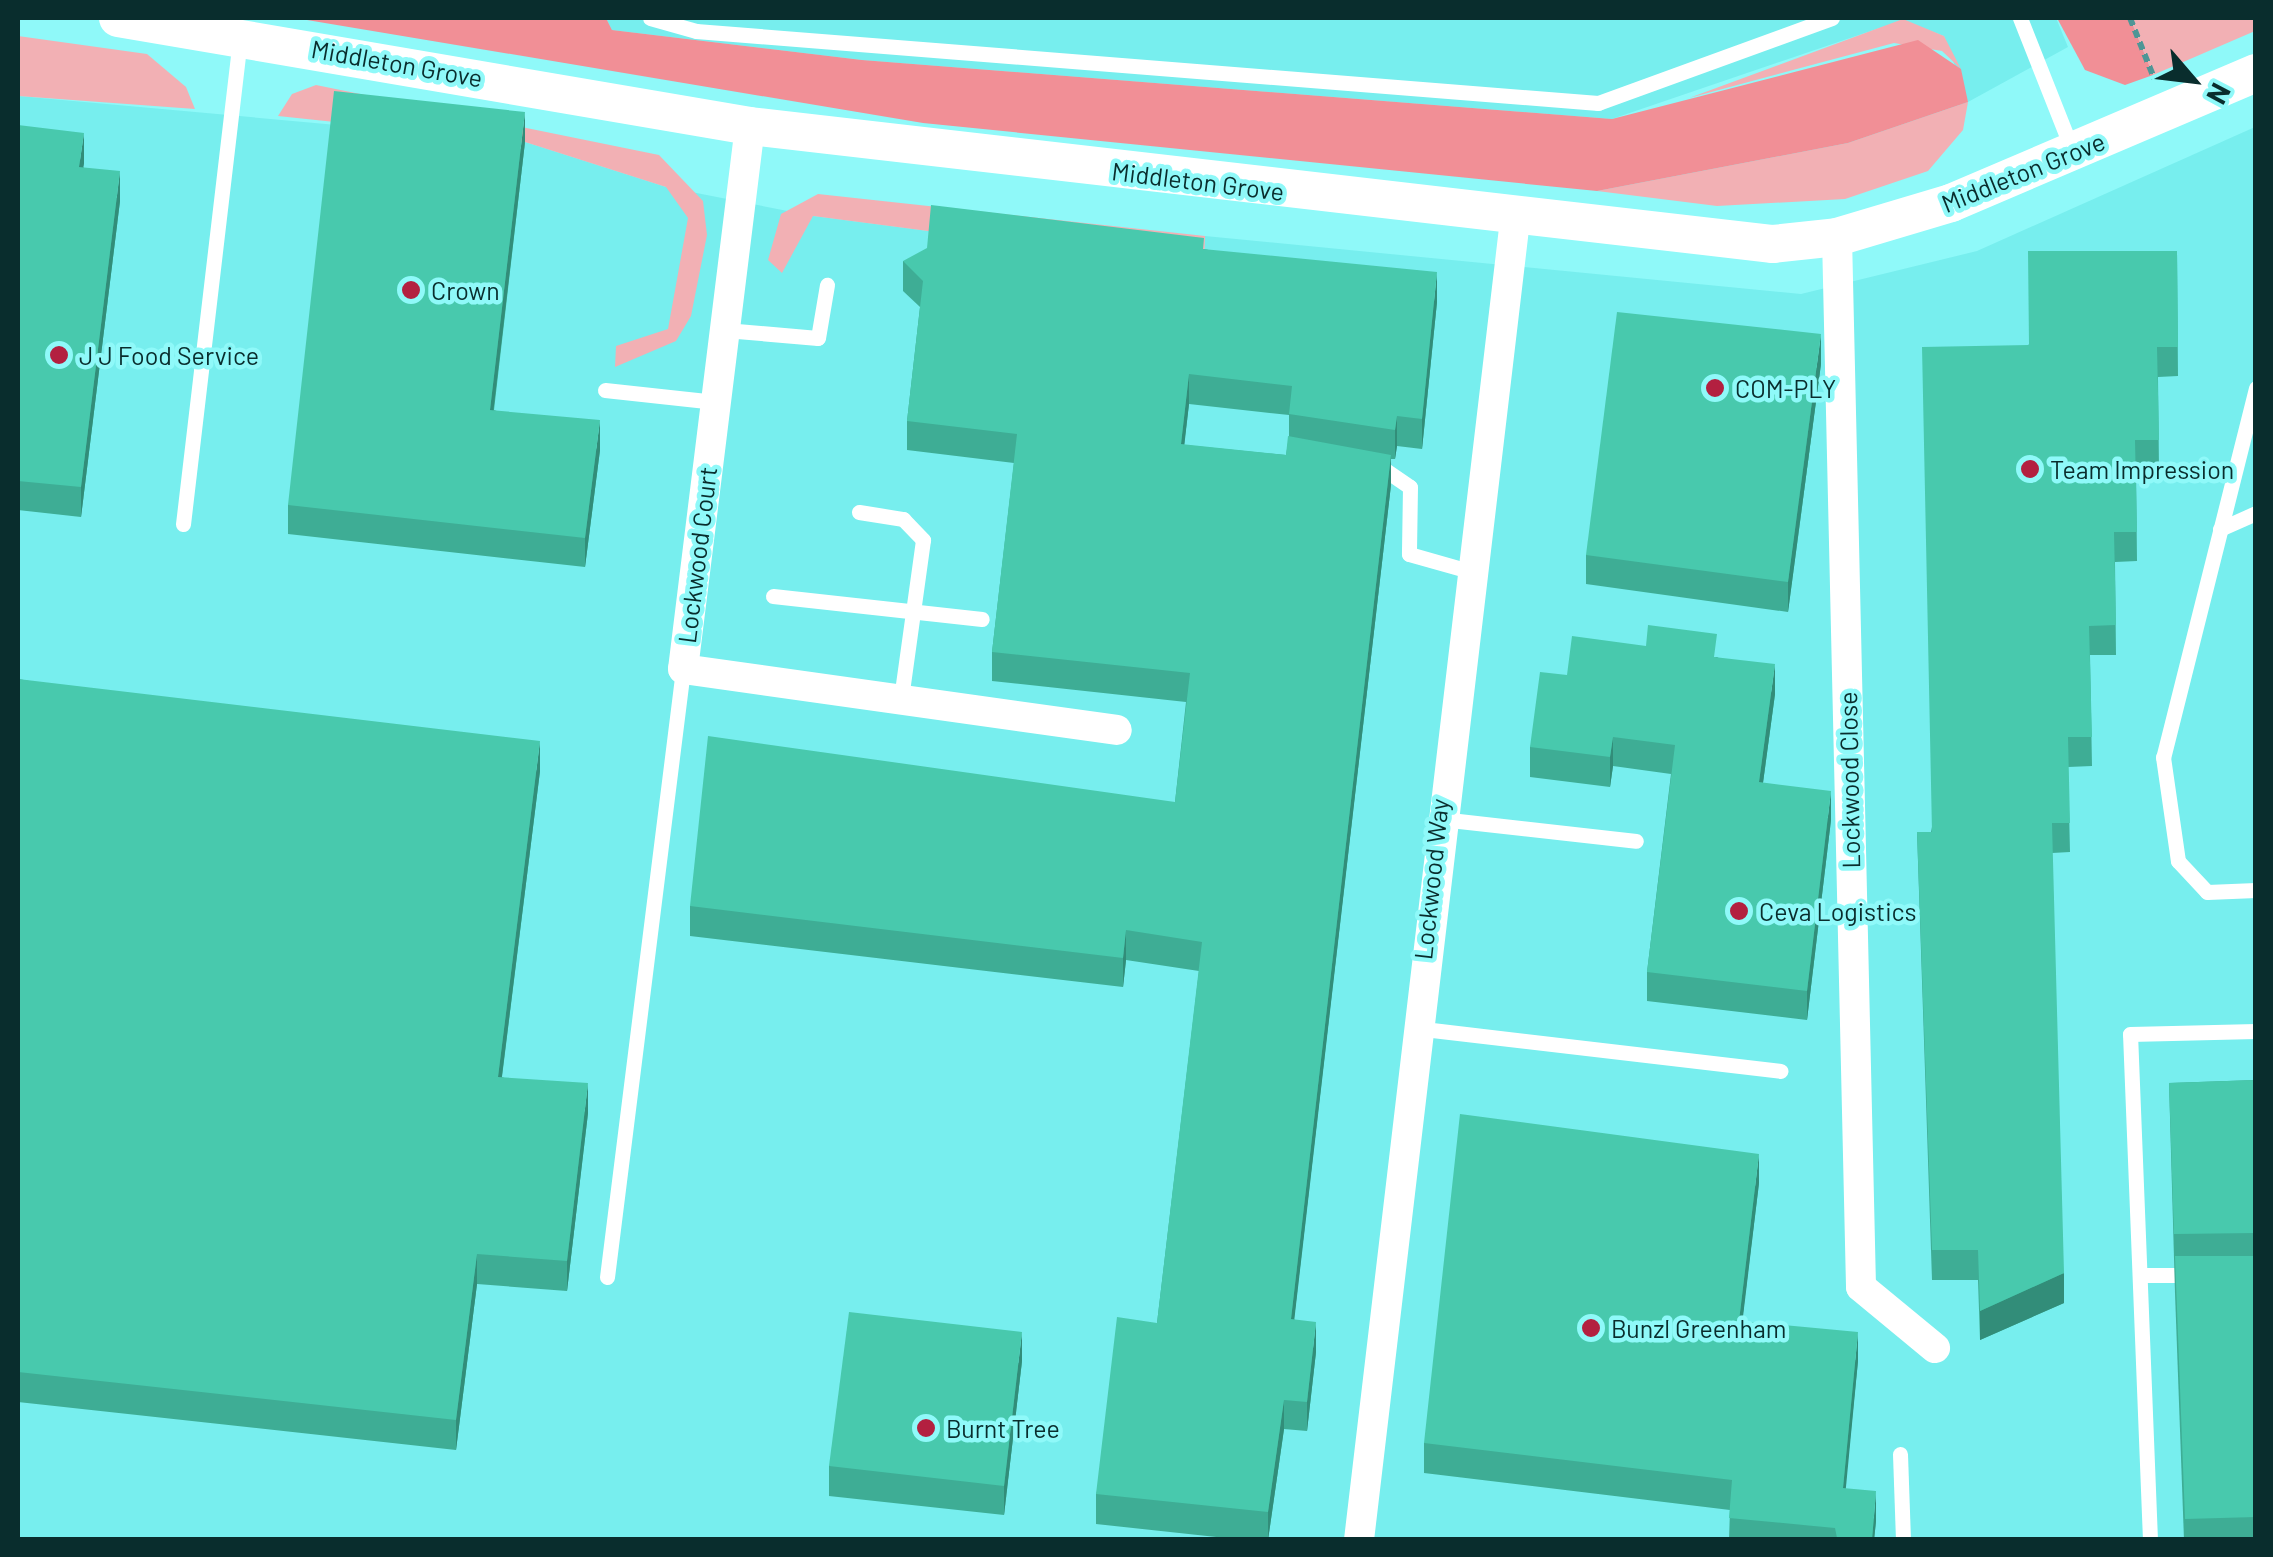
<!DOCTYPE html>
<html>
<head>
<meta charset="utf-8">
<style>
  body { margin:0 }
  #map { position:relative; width:2273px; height:1557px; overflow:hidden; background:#8ff9f9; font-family:Barlow,sans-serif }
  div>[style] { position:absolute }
  .built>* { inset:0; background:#7ee }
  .green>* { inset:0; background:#f2b0b4 }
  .forest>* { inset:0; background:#f18f96 }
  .path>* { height:6px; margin-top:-3px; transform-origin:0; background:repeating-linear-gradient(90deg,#4e9696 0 8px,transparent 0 13px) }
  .service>* { height:15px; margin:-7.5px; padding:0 7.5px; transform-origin:7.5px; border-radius:7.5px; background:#fff }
  .minor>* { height:30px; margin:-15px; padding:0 15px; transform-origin:15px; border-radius:15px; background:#fff }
  .tertiary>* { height:38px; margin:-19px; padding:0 19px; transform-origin:19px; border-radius:19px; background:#fff }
  .wall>* { inset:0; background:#3ead95 }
  .shaded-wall>* { inset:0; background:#328d79 }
  .building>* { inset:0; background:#48c9ad }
  .dots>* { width:28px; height:28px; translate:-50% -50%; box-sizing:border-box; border:5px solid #8ff9f9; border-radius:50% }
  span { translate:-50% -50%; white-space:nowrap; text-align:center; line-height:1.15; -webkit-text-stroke:9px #8ff9f9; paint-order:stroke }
  .street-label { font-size:25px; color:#092d2d }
  .poi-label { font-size:25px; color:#092d2d }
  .left { translate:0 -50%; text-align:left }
  .frame { position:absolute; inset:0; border:20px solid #092d2d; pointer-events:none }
  .north { position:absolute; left:2143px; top:30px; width:100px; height:100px; -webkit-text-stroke:8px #8ff9f9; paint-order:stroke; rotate:118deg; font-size:28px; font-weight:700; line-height:40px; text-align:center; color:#092d2d }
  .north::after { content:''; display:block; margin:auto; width:35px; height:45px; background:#092d2d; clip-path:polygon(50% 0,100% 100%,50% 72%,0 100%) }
</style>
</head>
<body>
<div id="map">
  <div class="built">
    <div style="clip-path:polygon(606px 18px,2056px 18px,2068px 47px,1968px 102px,1944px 36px,1903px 20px,1612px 119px,862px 60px,612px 30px)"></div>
    <div style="clip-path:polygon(18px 96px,525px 142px,666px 187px,813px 216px,1204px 267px,1205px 236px,1801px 294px,1977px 251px,2255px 127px,2255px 1539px,18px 1539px)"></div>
  </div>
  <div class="green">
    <div style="clip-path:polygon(2130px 18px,2255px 18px,2255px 31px,2153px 75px)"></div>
    <div style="clip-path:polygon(1903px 19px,1944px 36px,1961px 69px,1942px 51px,1894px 43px,1689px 98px)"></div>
    <div style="clip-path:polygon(18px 36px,147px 54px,186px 87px,195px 109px,18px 96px)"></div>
    <div style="clip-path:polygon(316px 85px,659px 155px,703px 201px,707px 235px,691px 316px,676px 341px,615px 367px,616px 346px,668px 329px,688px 218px,666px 187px,525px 142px,278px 116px,292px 94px)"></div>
    <div style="clip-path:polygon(1968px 102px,1963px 130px,1928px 171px,1845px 199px,1717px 206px,1597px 191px,1848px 143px)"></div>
    <div style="clip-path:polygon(818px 194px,1205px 236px,1204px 267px,813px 216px,782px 273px,768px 260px,781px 214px)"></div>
  </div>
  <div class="forest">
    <div style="clip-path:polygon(295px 18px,606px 18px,612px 30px,862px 60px,1612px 119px,1918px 40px,1961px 69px,1968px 102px,1848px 143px,1597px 191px,923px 123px)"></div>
    <div style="clip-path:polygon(2057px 18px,2130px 18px,2153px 75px,2125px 85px,2085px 70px)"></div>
  </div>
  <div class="path">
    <div style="left:2130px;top:18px;width:65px;rotate:68.2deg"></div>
  </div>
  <div class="service">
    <div style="left:650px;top:18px;width:48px;rotate:15.8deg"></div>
    <div style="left:696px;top:31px;width:905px;rotate:4.56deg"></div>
    <div style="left:1598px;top:103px;width:249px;rotate:-20deg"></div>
    <div style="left:2020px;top:18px;width:144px;rotate:68.4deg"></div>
    <div style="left:725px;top:330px;width:93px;rotate:4.9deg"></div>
    <div style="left:818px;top:338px;width:54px;rotate:-80.4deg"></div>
    <div style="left:2256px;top:388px;width:381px;rotate:104.1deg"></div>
    <div style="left:2163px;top:757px;width:105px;rotate:81.8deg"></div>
    <div style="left:2178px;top:861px;width:42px;rotate:46.9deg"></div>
    <div style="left:2207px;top:892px;width:49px;rotate:-2.3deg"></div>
    <div style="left:605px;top:390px;width:111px;rotate:6.2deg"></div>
    <div style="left:1375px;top:463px;width:42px;rotate:34.4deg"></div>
    <div style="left:1410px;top:487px;width:67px;rotate:90.9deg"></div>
    <div style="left:1409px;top:554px;width:62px;rotate:15.8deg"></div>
    <div style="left:859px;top:512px;width:45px;rotate:9deg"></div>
    <div style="left:903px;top:519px;width:29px;rotate:46deg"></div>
    <div style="left:923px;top:540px;width:161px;rotate:97.9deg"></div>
    <div style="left:183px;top:524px;width:486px;rotate:-83.3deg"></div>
    <div style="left:2220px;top:529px;width:39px;rotate:-24deg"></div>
    <div style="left:773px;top:596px;width:210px;rotate:6.3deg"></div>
    <div style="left:1441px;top:819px;width:196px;rotate:6.4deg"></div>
    <div style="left:1415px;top:1028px;width:368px;rotate:6.7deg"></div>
    <div style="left:2140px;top:1275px;width:52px"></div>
    <div style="left:607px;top:1277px;width:613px;rotate:-82.87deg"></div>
    <div style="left:1900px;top:1454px;width:86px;rotate:88deg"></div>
    <div style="left:2150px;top:1540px;width:506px;rotate:-92.26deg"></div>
    <div style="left:2130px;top:1034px;width:126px;rotate:-1.4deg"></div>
  </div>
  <div class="minor">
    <div style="left:750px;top:126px;width:547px;rotate:97.03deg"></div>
    <div style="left:683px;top:669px;width:438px;rotate:8deg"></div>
    <div style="left:1837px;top:237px;width:1050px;rotate:88.69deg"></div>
    <div style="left:1861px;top:1287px;width:96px;rotate:39.5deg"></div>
    <div style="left:1359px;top:1540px;width:1329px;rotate:-83.26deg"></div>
  </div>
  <div class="tertiary">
    <div style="left:118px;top:18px;width:641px;rotate:9.7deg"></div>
    <div style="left:750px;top:126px;width:1030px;rotate:6.58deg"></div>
    <div style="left:1773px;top:244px;width:64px;rotate:-6.2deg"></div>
    <div style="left:1837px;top:237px;width:119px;rotate:-16.6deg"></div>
    <div style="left:1951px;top:203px;width:332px;rotate:-23.1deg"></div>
  </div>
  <div class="wall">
    <div style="clip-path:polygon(18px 125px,84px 163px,83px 167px,120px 201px,81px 517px,18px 510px)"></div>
    <div style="clip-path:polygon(525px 142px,494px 410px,600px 450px,585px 567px,288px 534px,288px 505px)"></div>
    <div style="clip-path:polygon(evenodd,1204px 249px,1437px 302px,1422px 449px,1397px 446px,1395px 459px,1391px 459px,1391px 485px,1294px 1319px,1316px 1352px,1307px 1431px,1284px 1429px,1268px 1540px,1244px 1540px,1096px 1524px,1096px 1494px,1157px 1323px,1199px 971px,1126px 960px,1123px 987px,690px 936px,690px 906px,1175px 802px,1186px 702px,992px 681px,992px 652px,1014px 463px,907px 450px,907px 421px,920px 307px,903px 291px,903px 261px,1204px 249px,1189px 404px,1289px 415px,1289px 437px,1286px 455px,1184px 445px,1189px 404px)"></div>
    <div style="clip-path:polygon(2177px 251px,2178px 376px,2158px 377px,2159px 470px,2136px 469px,2137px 561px,2115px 562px,2116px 655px,2090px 655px,2092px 766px,2068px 767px,2070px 852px,2052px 853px,2064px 1303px,1980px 1340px,1978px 1280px,1932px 1280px,1917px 832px,1931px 832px,2028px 345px)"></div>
    <div style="clip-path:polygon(1821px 364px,1788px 612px,1586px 584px,1586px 555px)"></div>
    <div style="clip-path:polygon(1717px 657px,1775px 694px,1763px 783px,1831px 820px,1807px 1020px,1647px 1001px,1647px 972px,1671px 774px,1613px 766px,1610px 787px,1530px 777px,1530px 747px,1567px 675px)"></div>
    <div style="clip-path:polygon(18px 679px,540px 771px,502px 1077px,588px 1113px,567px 1291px,477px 1284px,456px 1450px,18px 1402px)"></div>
    <div style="clip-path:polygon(2256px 1080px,2256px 1540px,2184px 1540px,2175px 1293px,2169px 1083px)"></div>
    <div style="clip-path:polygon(1759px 1183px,1742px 1321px,1858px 1361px,1845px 1489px,1876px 1521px,1874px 1540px,1729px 1540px,1730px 1510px,1424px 1473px,1424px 1443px)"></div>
    <div style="clip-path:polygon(1022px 1361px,1004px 1515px,829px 1496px,829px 1466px)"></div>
  </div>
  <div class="shaded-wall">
    <div style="clip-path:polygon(525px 112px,525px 142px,490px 439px,490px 410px)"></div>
    <div style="clip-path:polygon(84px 133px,84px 163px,79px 196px,79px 167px)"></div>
    <div style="clip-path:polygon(120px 171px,120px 201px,81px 517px,81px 487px)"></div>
    <div style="clip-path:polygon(1437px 272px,1437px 302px,1422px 449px,1422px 419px)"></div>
    <div style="clip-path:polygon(1821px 334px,1821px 364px,1788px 612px,1788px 582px)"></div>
    <div style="clip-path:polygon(1189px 374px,1189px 404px,1181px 474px,1181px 444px)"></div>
    <div style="clip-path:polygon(1397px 416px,1397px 446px,1395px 459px,1395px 430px)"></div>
    <div style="clip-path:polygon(600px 420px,600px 450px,585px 567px,585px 538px)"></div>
    <div style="clip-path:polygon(1391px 455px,1391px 485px,1291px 1348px,1291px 1319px)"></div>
    <div style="clip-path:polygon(1775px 664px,1775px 694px,1759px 812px,1759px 782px)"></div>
    <div style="clip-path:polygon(1613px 737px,1613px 766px,1610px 787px,1610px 757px)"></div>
    <div style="clip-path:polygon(540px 741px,540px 771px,498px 1107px,498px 1077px)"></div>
    <div style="clip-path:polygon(1831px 791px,1831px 820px,1807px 1020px,1807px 991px)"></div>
    <div style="clip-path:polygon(1126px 930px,1126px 960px,1123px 987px,1123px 958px)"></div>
    <div style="clip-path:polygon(588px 1083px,588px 1113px,567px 1291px,567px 1261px)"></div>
    <div style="clip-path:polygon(1759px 1154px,1759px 1183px,1739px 1350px,1739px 1321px)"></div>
    <div style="clip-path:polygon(477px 1254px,477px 1284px,456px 1450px,456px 1420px)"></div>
    <div style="clip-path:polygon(2064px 1273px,2064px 1303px,1980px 1340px,1980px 1311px)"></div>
    <div style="clip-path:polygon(1316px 1322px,1316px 1352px,1307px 1431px,1307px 1402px)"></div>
    <div style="clip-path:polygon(1022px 1332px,1022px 1361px,1004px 1515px,1004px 1486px)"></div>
    <div style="clip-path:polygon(1858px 1332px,1858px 1361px,1843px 1518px,1843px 1488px)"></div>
    <div style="clip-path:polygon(1284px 1400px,1284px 1429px,1268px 1540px,1268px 1512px)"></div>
    <div style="clip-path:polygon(1876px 1491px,1876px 1521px,1874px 1540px,1872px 1540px)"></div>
  </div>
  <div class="building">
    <div style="clip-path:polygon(334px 91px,525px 112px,490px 410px,600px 420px,585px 538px,288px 505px)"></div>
    <div style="clip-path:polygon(18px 125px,84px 133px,79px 167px,120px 171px,81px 487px,18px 481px)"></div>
    <div style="clip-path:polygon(931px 205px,1204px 238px,1203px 249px,1437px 272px,1422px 419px,1397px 416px,1395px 430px,1289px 414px,1292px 386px,1189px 374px,1181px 444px,1286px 455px,1288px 436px,1391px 455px,1291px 1319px,1316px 1322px,1307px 1402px,1284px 1400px,1268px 1512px,1096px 1494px,1117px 1317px,1157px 1323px,1202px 942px,1126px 930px,1123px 958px,690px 906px,708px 736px,1175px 802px,1190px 673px,992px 652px,1017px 434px,907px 421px,923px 281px,903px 261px,927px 248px)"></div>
    <div style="clip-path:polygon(2028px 251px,2177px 251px,2178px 347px,2157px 347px,2159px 440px,2135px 440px,2137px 532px,2114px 532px,2116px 625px,2089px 626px,2092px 737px,2068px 737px,2070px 823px,2052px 823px,2064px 1273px,1980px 1311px,1978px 1250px,1932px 1250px,1917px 832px,1932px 832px,1922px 347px,2029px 345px)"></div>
    <div style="clip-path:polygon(1617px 312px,1821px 334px,1788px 582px,1586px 555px)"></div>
    <div style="clip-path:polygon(1648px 625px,1717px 634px,1714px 657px,1775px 664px,1759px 782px,1831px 791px,1807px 991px,1647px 972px,1675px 745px,1613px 737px,1610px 757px,1530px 747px,1540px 672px,1567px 675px,1572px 636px,1646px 646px)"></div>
    <div style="clip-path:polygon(18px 679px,540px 741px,498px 1077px,588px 1083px,567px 1261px,477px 1254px,456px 1420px,18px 1372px)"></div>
    <div style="clip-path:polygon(2256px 1080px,2256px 1233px,2174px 1234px,2169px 1083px)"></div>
    <div style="clip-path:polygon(1460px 1114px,1759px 1154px,1739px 1321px,1858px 1332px,1843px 1488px,1876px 1491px,1872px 1540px,1846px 1540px,1837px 1538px,1835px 1528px,1729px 1518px,1732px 1480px,1424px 1443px)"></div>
    <div style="clip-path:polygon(2175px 1256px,2256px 1256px,2256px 1517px,2185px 1519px)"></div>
    <div style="clip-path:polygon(849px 1312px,1022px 1332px,1004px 1486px,829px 1466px)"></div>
  </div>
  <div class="dots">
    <div style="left:411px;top:290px;background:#b32040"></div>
    <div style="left:59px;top:355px;background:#b32040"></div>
    <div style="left:1715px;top:388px;background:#b32040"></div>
    <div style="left:2030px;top:469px;background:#b32040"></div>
    <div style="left:1739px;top:911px;background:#b32040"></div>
    <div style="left:1591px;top:1328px;background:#b32040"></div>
    <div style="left:926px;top:1428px;background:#b32040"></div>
  </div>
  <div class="street-label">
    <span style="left:397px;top:63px;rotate:10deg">Middleton Grove</span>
    <span style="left:2023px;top:172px;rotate:-22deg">Middleton Grove</span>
    <span style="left:1198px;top:181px;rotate:7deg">Middleton Grove</span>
    <span style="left:697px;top:555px;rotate:-83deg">Lockwood Court</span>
    <span style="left:1849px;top:780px;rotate:-91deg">Lockwood Close</span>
    <span style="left:1431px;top:879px;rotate:-84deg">Lockwood Way</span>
  </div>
  <div class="poi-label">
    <span class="left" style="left:431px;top:290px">Crown</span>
    <span class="left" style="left:79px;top:355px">J J Food Service</span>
    <span class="left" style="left:1735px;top:388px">COM-PLY</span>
    <span class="left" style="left:2050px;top:469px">Team Impression</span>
    <span class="left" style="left:1759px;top:911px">Ceva Logistics</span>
    <span class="left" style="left:1611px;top:1328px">Bunzl Greenham</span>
    <span class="left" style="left:946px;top:1428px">Burnt Tree</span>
  </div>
  <div class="frame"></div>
  <div class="north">N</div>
</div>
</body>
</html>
